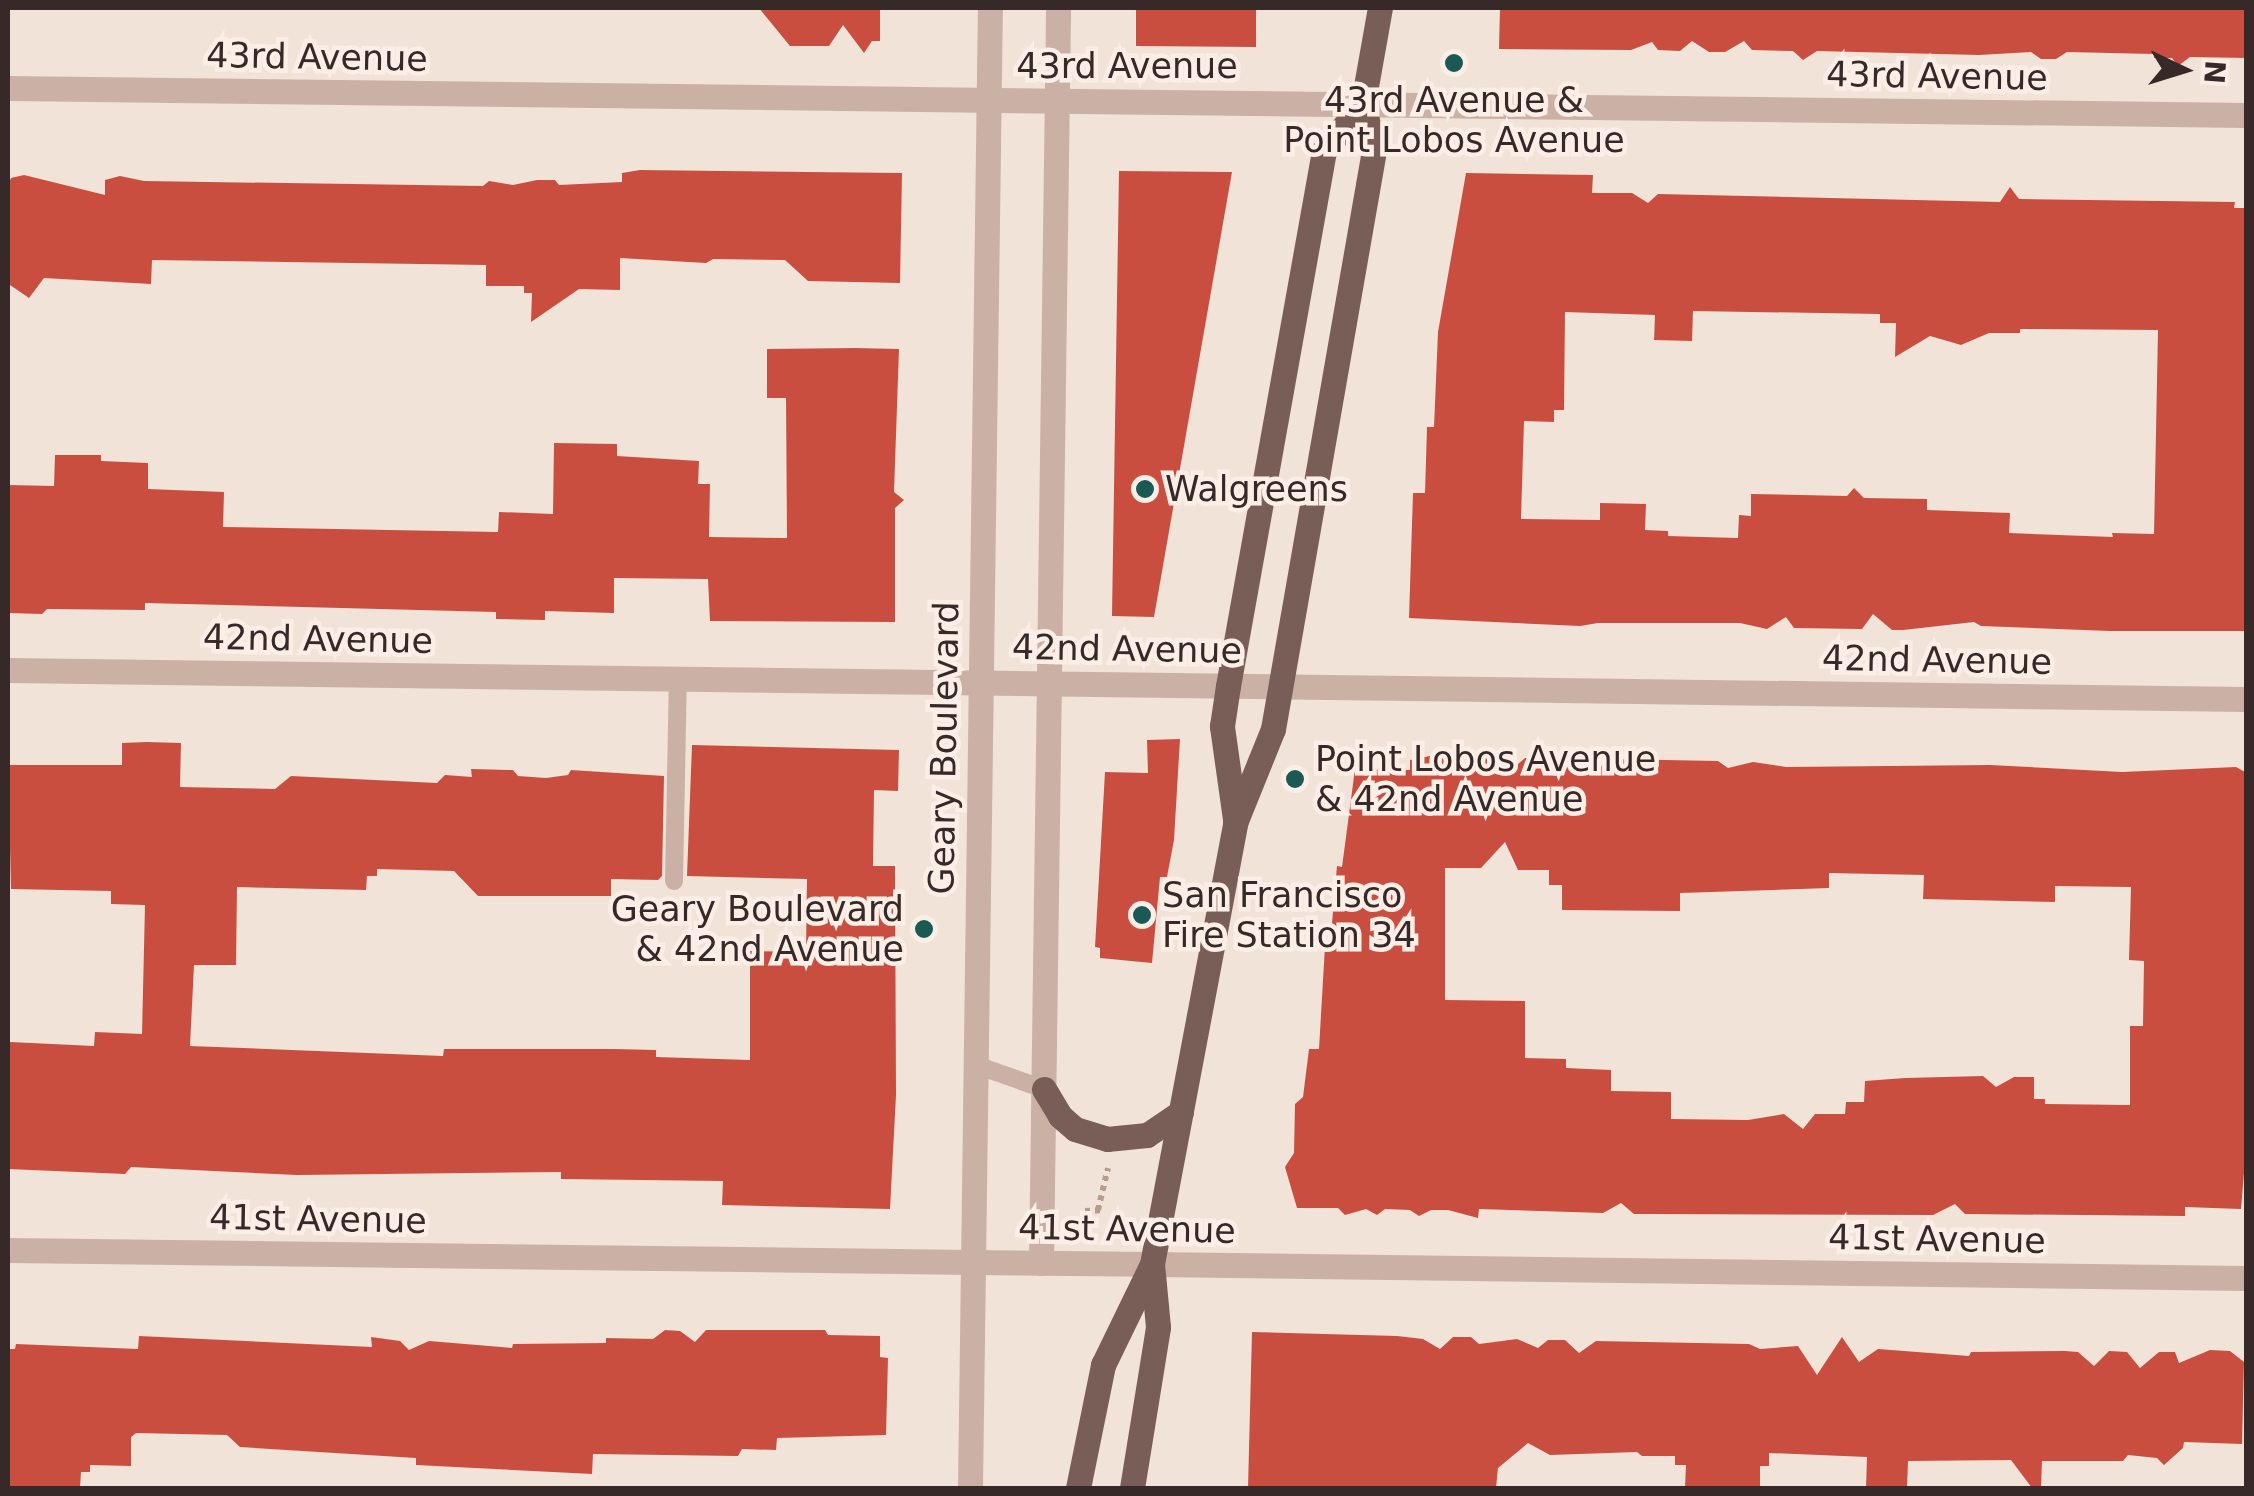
<!DOCTYPE html>
<html>
<head>
<meta charset="utf-8">
<style>
  body { margin:0 }
  #map { position:relative; width:2254px; height:1496px; overflow:hidden; background:#f2e3d9; font-family:"DejaVu Sans",sans-serif }
  div>[style] { position:absolute }
  .building>* { inset:0; background:#ca4e40 }
  .path>* { height:6px; margin-top:-3px; transform-origin:0; background:repeating-linear-gradient(90deg,#b69b8f 0 5px,transparent 0 10px) }
  .service>* { height:18px; margin:-9px; padding:0 9px; transform-origin:9px; border-radius:9px; background:#cbb1a5 }
  .minor>* { height:25px; margin:-12.5px; padding:0 12.5px; transform-origin:12.5px; border-radius:12.5px; background:#cbb1a5 }
  .tertiary>* { height:25px; margin:-12.5px; padding:0 12.5px; transform-origin:12.5px; border-radius:12.5px; background:#cbb1a5 }
  .primary>* { height:25px; margin:-12.5px; padding:0 12.5px; transform-origin:12.5px; border-radius:12.5px; background:#795e57 }
  .dots>* { width:28px; height:28px; translate:-50% -50%; box-sizing:border-box; border:5px solid #faeee6; border-radius:50% }
  span { translate:-50% -50%; white-space:nowrap; text-align:center; line-height:1.15; -webkit-text-stroke:9px #faeee6; paint-order:stroke }
  .street-label { font-size:35px; color:#362927 }
  .poi-label { font-size:35px; color:#362927 }
  .left { translate:0 -50%; text-align:left }
  .right { translate:-100% -50%; text-align:right }
  .frame { position:absolute; inset:0; border:10px solid #362927; pointer-events:none }
  .north { position:absolute; left:2134px; top:20px; width:100px; height:100px; -webkit-text-stroke:8px #faeee6; paint-order:stroke; rotate:94deg; font-size:28px; font-weight:700; line-height:40px; text-align:center; color:#362927 }
  .north::after { content:''; display:block; margin:auto; width:35px; height:45px; background:#362927; clip-path:polygon(50% 0,100% 100%,50% 72%,0 100%) }
</style>
</head>
<body>
<div id="map">
  <div class="building">
    <div style="clip-path:polygon(759px 8px,880px 8px,880px 41px,872px 41px,864px 53px,843px 25px,829px 46px,790px 46px)"></div>
    <div style="clip-path:polygon(1136px 8px,1256px 8px,1256px 47px,1136px 46px)"></div>
    <div style="clip-path:polygon(1500px 8px,2246px 8px,2246px 58px,2190px 57px,2178px 66px,2172px 58px,2154px 58px,2154px 54px,2067px 52px,2056px 59px,2041px 59px,2031px 52px,1979px 55px,1817px 51px,1803px 60px,1793px 51px,1752px 50px,1744px 41px,1725px 52px,1709px 52px,1692px 41px,1680px 51px,1658px 50px,1652px 42px,1631px 50px,1499px 49px)"></div>
    <div style="clip-path:polygon(640px 170px,902px 173px,900px 283px,808px 281px,785px 260px,713px 259px,706px 263px,620px 258px,620px 290px,579px 289px,531px 322px,532px 293px,524px 293px,524px 286px,486px 286px,486px 265px,152px 260px,151px 284px,44px 278px,29px 298px,10px 285px,8px 278px,8px 185px,11px 178px,24px 175px,105px 195px,105px 180px,120px 176px,144px 181px,483px 186px,489px 181px,513px 185px,537px 180px,555px 180px,559px 185px,622px 182px,622px 173px)"></div>
    <div style="clip-path:polygon(1119px 171px,1232px 172px,1154px 617px,1112px 616px)"></div>
    <div style="clip-path:polygon(evenodd,1466px 173px,1593px 175px,1592px 193px,1632px 193px,1648px 203px,1658px 194px,2000px 202px,2010px 187px,2019px 199px,2235px 202px,2234px 208px,2246px 208px,2246px 631px,2110px 631px,1981px 626px,1974px 622px,1903px 630px,1892px 630px,1873px 614px,1862px 629px,1794px 628px,1786px 617px,1767px 629px,1740px 623px,1598px 623px,1580px 626px,1409px 618px,1413px 493px,1425px 493px,1427px 427px,1434px 427px,1438px 332px,1466px 173px,1693px 311px,1880px 314px,1880px 323px,1896px 323px,1895px 357px,1930px 336px,1961px 345px,1989px 333px,2020px 333px,2020px 329px,2158px 330px,2154px 534px,2112px 533px,2113px 537px,2009px 533px,2010px 513px,1927px 510px,1927px 499px,1864px 498px,1854px 488px,1847px 496px,1751px 494px,1751px 516px,1739px 515px,1738px 538px,1668px 536px,1668px 531px,1645px 530px,1646px 504px,1600px 503px,1600px 520px,1521px 519px,1524px 421px,1554px 422px,1554px 410px,1564px 410px,1565px 312px,1655px 315px,1654px 340px,1692px 341px,1693px 311px)"></div>
    <div style="clip-path:polygon(855px 348px,899px 349px,894px 492px,904px 500px,895px 508px,895px 622px,710px 621px,708px 579px,614px 578px,614px 613px,545px 611px,545px 620px,496px 619px,496px 612px,145px 603px,145px 610px,47px 609px,42px 614px,8px 613px,8px 485px,54px 486px,55px 455px,101px 455px,101px 461px,148px 463px,148px 489px,224px 492px,223px 527px,498px 532px,499px 512px,553px 514px,554px 443px,617px 444px,617px 456px,699px 461px,698px 484px,710px 484px,709px 537px,787px 538px,786px 398px,767px 398px,767px 349px)"></div>
    <div style="clip-path:polygon(1180px 739px,1174px 840px,1167px 877px,1160px 877px,1152px 963px,1100px 958px,1100px 948px,1095px 947px,1105px 772px,1148px 773px,1147px 740px)"></div>
    <div style="clip-path:polygon(147px 742px,181px 743px,180px 787px,275px 789px,291px 776px,437px 783px,445px 775px,472px 777px,471px 769px,513px 770px,518px 776px,546px 778px,568px 775px,571px 770px,664px 776px,662px 876px,658px 880px,611px 879px,611px 896px,478px 896px,454px 871px,377px 869px,377px 876px,367px 876px,366px 890px,237px 887px,236px 965px,194px 965px,190px 1046px,443px 1056px,444px 1049px,614px 1049px,656px 1050px,656px 1057px,750px 1060px,750px 951px,806px 952px,807px 879px,687px 876px,692px 745px,899px 750px,898px 791px,874px 790px,873px 866px,895px 866px,896px 1095px,890px 1209px,722px 1205px,723px 1181px,561px 1179px,561px 1172px,297px 1175px,131px 1167px,125px 1174px,8px 1169px,10px 1042px,94px 1046px,95px 1032px,142px 1034px,145px 905px,111px 904px,111px 891px,11px 889px,8px 765px,122px 765px,122px 743px)"></div>
    <div style="clip-path:polygon(evenodd,1430px 756px,1447px 757px,1460px 771px,1478px 757px,1493px 757px,1510px 771px,1525px 758px,1540px 758px,1551px 767px,1562px 759px,1588px 759px,1599px 768px,1611px 759px,1718px 761px,1728px 768px,1753px 762px,1786px 767px,1990px 765px,2122px 772px,2236px 767px,2245px 772px,2246px 797px,2246px 1149px,2241px 1209px,2185px 1207px,2185px 1216px,1965px 1214px,1955px 1204px,1933px 1215px,1649px 1214px,1634px 1214px,1621px 1203px,1603px 1213px,1479px 1209px,1478px 1218px,1448px 1210px,1431px 1210px,1419px 1216px,1410px 1210px,1385px 1209px,1377px 1215px,1366px 1209px,1345px 1215px,1338px 1208px,1297px 1208px,1285px 1167px,1294px 1153px,1295px 1104px,1303px 1097px,1309px 1049px,1319px 1049px,1325px 946px,1330px 946px,1337px 866px,1342px 867px,1355px 769px,1410px 770px,1410px 760px,1430px 756px,1505px 842px,1518px 870px,1549px 870px,1549px 885px,1562px 885px,1562px 910px,1680px 911px,1680px 893px,1829px 888px,1829px 873px,1924px 875px,1923px 899px,2055px 902px,2055px 886px,2131px 887px,2129px 960px,2144px 961px,2143px 1026px,2130px 1026px,2130px 1105px,2045px 1104px,2045px 1099px,2034px 1099px,2034px 1077px,2014px 1077px,1996px 1087px,1983px 1076px,1905px 1078px,1865px 1081px,1864px 1102px,1846px 1102px,1845px 1114px,1815px 1114px,1803px 1129px,1784px 1114px,1748px 1120px,1671px 1119px,1671px 1092px,1611px 1091px,1611px 1070px,1566px 1068px,1566px 1059px,1525px 1058px,1525px 1001px,1445px 1000px,1445px 868px,1481px 868px,1505px 842px)"></div>
    <div style="clip-path:polygon(665px 1330px,680px 1331px,695px 1342px,706px 1330px,825px 1330px,828px 1335px,880px 1336px,880px 1357px,888px 1358px,886px 1435px,777px 1438px,776px 1450px,742px 1449px,738px 1456px,593px 1454px,592px 1474px,416px 1465px,416px 1458px,240px 1447px,227px 1435px,136px 1433px,131px 1437px,131px 1466px,90px 1465px,90px 1472px,81px 1472px,80px 1488px,8px 1488px,8px 1349px,15px 1349px,16px 1344px,138px 1349px,139px 1336px,372px 1347px,371px 1337px,400px 1341px,409px 1350px,429px 1341px,512px 1348px,513px 1344px,606px 1343px,606px 1338px,653px 1339px)"></div>
    <div style="clip-path:polygon(1252px 1332px,1397px 1336px,1423px 1339px,1440px 1349px,1453px 1337px,1471px 1337px,1479px 1344px,1517px 1339px,1538px 1348px,1548px 1340px,1565px 1340px,1579px 1353px,1596px 1341px,1749px 1344px,1760px 1349px,1798px 1346px,1817px 1375px,1842px 1337px,1859px 1362px,1878px 1349px,1969px 1356px,1971px 1352px,2065px 1351px,2078px 1352px,2094px 1366px,2109px 1351px,2127px 1352px,2140px 1368px,2159px 1352px,2175px 1352px,2179px 1363px,2210px 1350px,2230px 1351px,2244px 1362px,2242px 1444px,2184px 1442px,2183px 1448px,2164px 1465px,2157px 1458px,2128px 1455px,2123px 1461px,2042px 1461px,2041px 1488px,2032px 1488px,2011px 1460px,1908px 1461px,1907px 1488px,1866px 1488px,1867px 1457px,1769px 1453px,1769px 1466px,1760px 1466px,1760px 1488px,1685px 1488px,1686px 1465px,1675px 1465px,1675px 1456px,1642px 1456px,1637px 1452px,1550px 1455px,1528px 1443px,1498px 1468px,1496px 1488px,1248px 1488px)"></div>
  </div>
  <div class="path">
    <div style="left:1098px;top:1210px;width:43px;rotate:-76.6deg"></div>
    <div style="left:1085px;top:1211px;width:20px;rotate:-3deg"></div>
  </div>
  <div class="service">
    <div style="left:674px;top:881px;width:202px;rotate:-88.9deg"></div>
    <div style="left:976px;top:1065px;width:72px;rotate:19.4deg"></div>
  </div>
  <div class="minor">
    <div style="left:8px;top:88px;width:2238px;rotate:0.69deg"></div>
    <div style="left:8px;top:670px;width:2238px;rotate:0.74deg"></div>
    <div style="left:8px;top:1250px;width:965px;rotate:0.71deg"></div>
    <div style="left:1152px;top:1264px;width:1094px;rotate:0.73deg"></div>
  </div>
  <div class="tertiary">
    <div style="left:973px;top:1262px;width:179px;rotate:0.6deg"></div>
    <div style="left:1041px;top:1263px;width:1255px;rotate:-89.22deg"></div>
    <div style="left:970px;top:1488px;width:1480px;rotate:-89.23deg"></div>
  </div>
  <div class="primary">
    <div style="left:1235px;top:819px;width:94px;rotate:-98deg"></div>
    <div style="left:1222px;top:726px;width:40px;rotate:-81.5deg"></div>
    <div style="left:1228px;top:686px;width:544px;rotate:-79.83deg"></div>
    <div style="left:1324px;top:151px;width:62px;rotate:-50.9deg"></div>
    <div style="left:1044px;top:1089px;width:31px;rotate:59deg"></div>
    <div style="left:1060px;top:1116px;width:20px;rotate:41deg"></div>
    <div style="left:1075px;top:1129px;width:34px;rotate:17deg"></div>
    <div style="left:1107px;top:1139px;width:40px;rotate:-5.7deg"></div>
    <div style="left:1147px;top:1135px;width:41px;rotate:-34.1deg"></div>
    <div style="left:1078px;top:1488px;width:126px;rotate:-78.5deg"></div>
    <div style="left:1103px;top:1365px;width:112px;rotate:-64.1deg"></div>
    <div style="left:1152px;top:1264px;width:449px;rotate:-79.3deg"></div>
    <div style="left:1235px;top:823px;width:101px;rotate:-68deg"></div>
    <div style="left:1273px;top:729px;width:588px;rotate:-80.1deg"></div>
    <div style="left:1374px;top:150px;width:48px;rotate:-103.2deg"></div>
    <div style="left:1363px;top:103px;width:97px;rotate:-79.9deg"></div>
    <div style="left:1132px;top:1488px;width:163px;rotate:-80.8deg"></div>
    <div style="left:1158px;top:1327px;width:63px;rotate:-95.4deg"></div>
  </div>
  <div class="dots">
    <div style="left:1454px;top:63px;background:#1b5954"></div>
    <div style="left:1145px;top:489px;background:#1b5954"></div>
    <div style="left:1295px;top:779px;background:#1b5954"></div>
    <div style="left:1142px;top:915px;background:#1b5954"></div>
    <div style="left:924px;top:929px;background:#1b5954"></div>
  </div>
  <div class="street-label">
    <span style="left:317px;top:57px;rotate:1deg">43rd Avenue</span>
    <span style="left:1127px;top:66px">43rd Avenue</span>
    <span style="left:1937px;top:76px;rotate:1deg">43rd Avenue</span>
    <span style="left:318px;top:639px;rotate:1deg">42nd Avenue</span>
    <span style="left:1127px;top:649px;rotate:1deg">42nd Avenue</span>
    <span style="left:1937px;top:660px;rotate:1deg">42nd Avenue</span>
    <span style="left:944px;top:748px;rotate:-89deg">Geary Boulevard</span>
    <span style="left:318px;top:1219px;rotate:1deg">41st Avenue</span>
    <span style="left:1127px;top:1229px;rotate:1deg">41st Avenue</span>
    <span style="left:1937px;top:1239px;rotate:1deg">41st Avenue</span>
  </div>
  <div class="poi-label">
    <span style="left:1454px;top:120px">43rd Avenue &amp;<br>Point Lobos Avenue</span>
    <span class="left" style="left:1165px;top:489px">Walgreens</span>
    <span class="left" style="left:1315px;top:779px">Point Lobos Avenue<br>&amp; 42nd Avenue</span>
    <span class="left" style="left:1162px;top:915px">San Francisco<br>Fire Station 34</span>
    <span class="right" style="left:904px;top:929px">Geary Boulevard<br>&amp; 42nd Avenue</span>
  </div>
  <div class="frame"></div>
  <div class="north">N</div>
</div>
</body>
</html>
